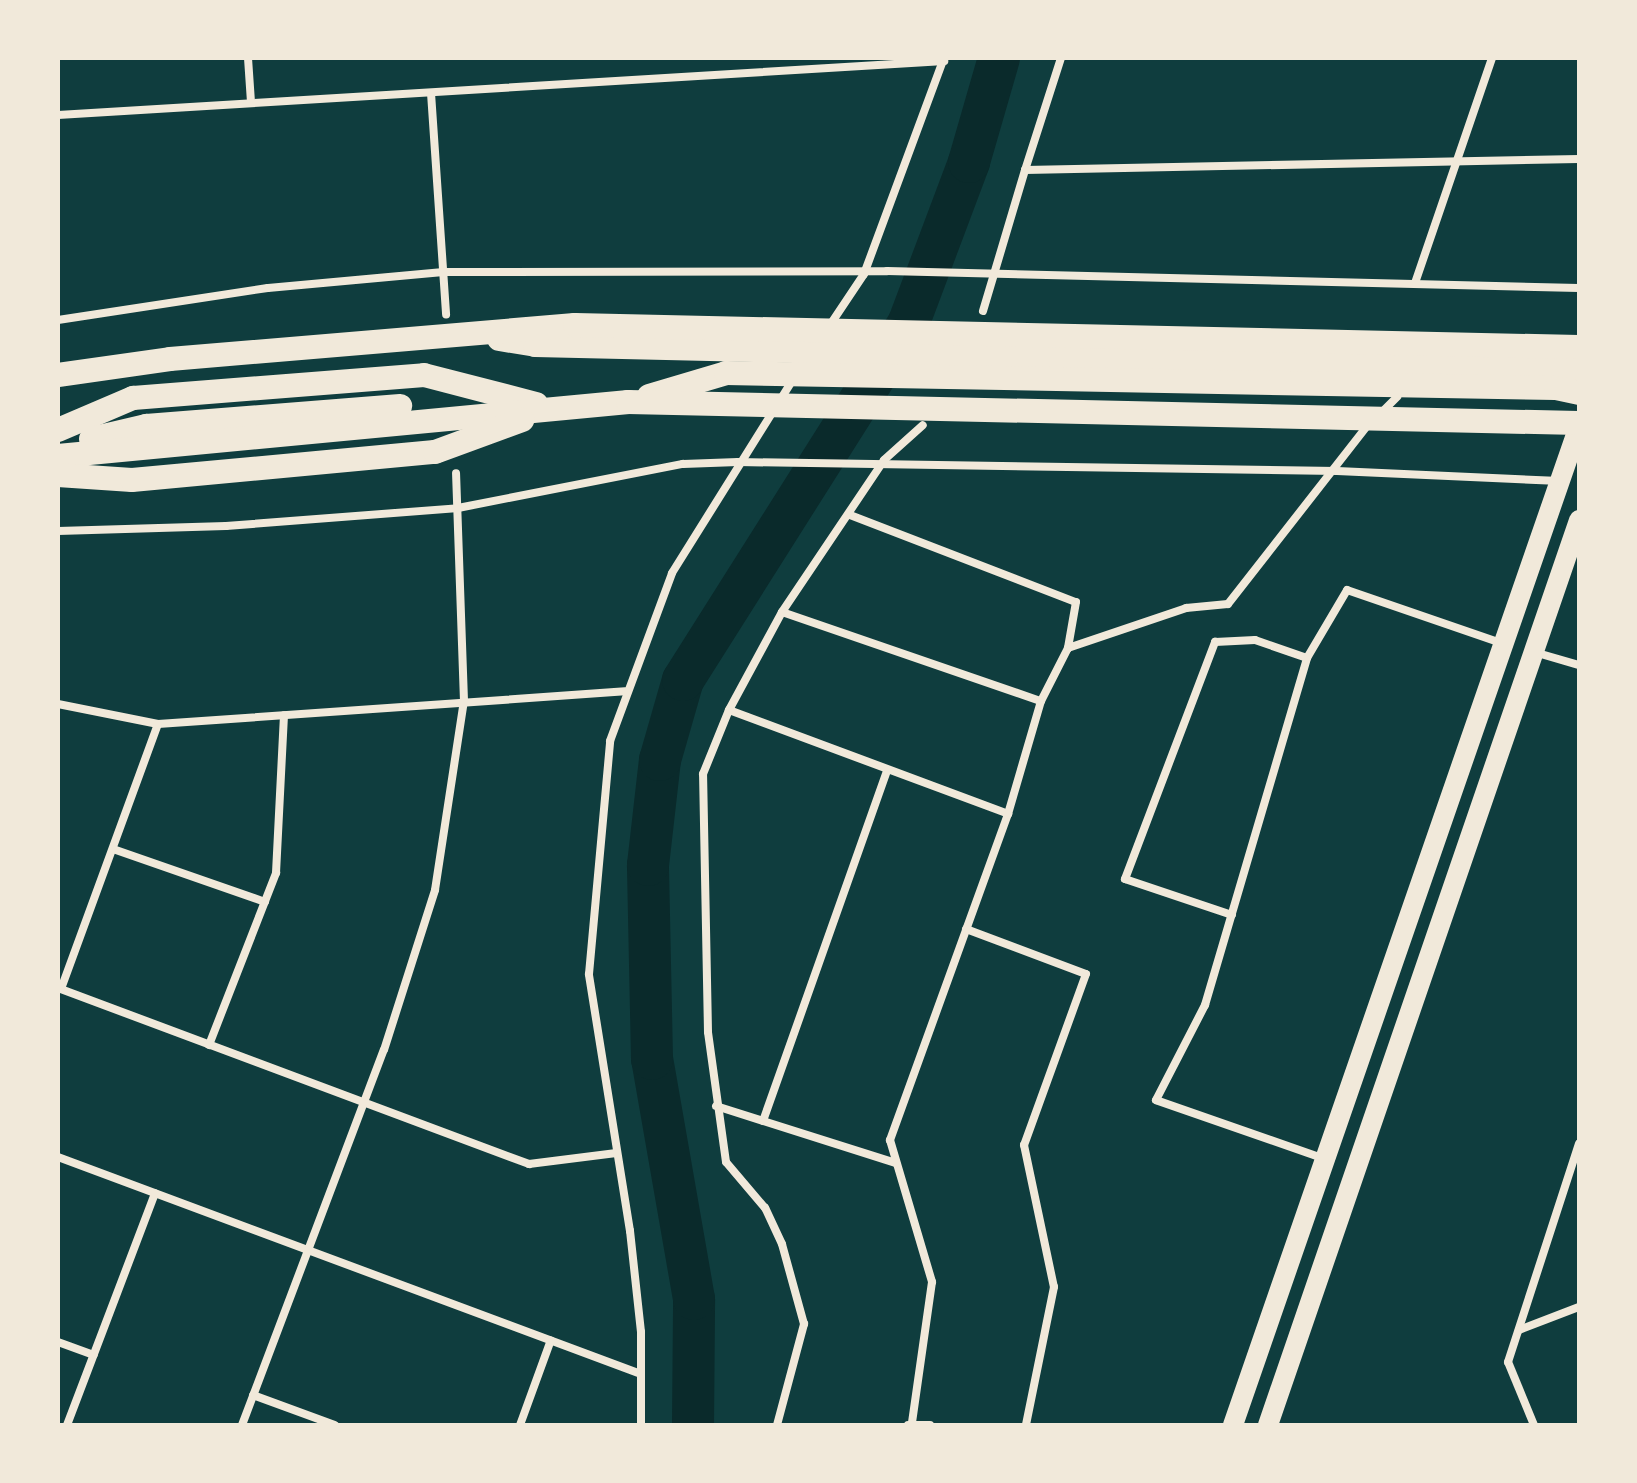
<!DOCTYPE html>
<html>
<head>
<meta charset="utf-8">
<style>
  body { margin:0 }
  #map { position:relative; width:1637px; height:1483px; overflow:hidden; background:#0f3d3e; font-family:"Fira Sans Condensed",sans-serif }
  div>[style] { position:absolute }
  .river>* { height:42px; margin:-21px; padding:0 21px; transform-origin:21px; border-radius:21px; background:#0a2a2b }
  .minor>* { height:8px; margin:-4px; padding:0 4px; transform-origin:4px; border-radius:4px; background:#f1e9da }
  .primary>* { height:20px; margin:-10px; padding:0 10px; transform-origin:10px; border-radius:10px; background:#f1e9da }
  .motorway>* { height:24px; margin:-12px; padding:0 12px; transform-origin:12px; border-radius:12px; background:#f1e9da }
  span { translate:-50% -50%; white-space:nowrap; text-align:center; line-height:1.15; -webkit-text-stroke:8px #f1e9da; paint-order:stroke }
  .frame { position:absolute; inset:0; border:60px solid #f1e9da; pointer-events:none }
</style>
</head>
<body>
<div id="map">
  <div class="river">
    <div style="left:693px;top:1425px;width:126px;rotate:-89.5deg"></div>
    <div style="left:694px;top:1299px;width:244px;rotate:-99.9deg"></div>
    <div style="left:652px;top:1059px;width:194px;rotate:-91.2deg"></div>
    <div style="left:648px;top:865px;width:106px;rotate:-83.5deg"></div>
    <div style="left:660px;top:760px;width:83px;rotate:-74deg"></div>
    <div style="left:683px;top:680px;width:423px;rotate:-57.7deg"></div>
    <div style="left:909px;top:322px;width:171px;rotate:-69.4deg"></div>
    <div style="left:969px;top:162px;width:108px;rotate:-73.9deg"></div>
  </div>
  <div class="minor">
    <div style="left:248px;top:58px;width:44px;rotate:86.1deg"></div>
    <div style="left:1061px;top:58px;width:118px;rotate:107.8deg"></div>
    <div style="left:1025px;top:170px;width:554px;rotate:-1.14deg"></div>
    <div style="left:431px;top:93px;width:222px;rotate:86.1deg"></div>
    <div style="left:58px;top:115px;width:888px;rotate:-3.49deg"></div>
    <div style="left:1415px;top:283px;width:238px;rotate:-71.1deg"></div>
    <div style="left:983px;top:311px;width:147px;rotate:-73.4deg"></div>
    <div style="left:58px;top:320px;width:212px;rotate:-8.7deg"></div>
    <div style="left:268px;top:288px;width:176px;rotate:-5.2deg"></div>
    <div style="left:443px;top:272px;width:444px;rotate:-0.1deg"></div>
    <div style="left:887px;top:271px;width:692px;rotate:1.41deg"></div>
    <div style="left:828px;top:328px;width:65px;rotate:-56.3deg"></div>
    <div style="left:864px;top:274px;width:230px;rotate:-69.7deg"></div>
    <div style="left:1381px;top:413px;width:23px;rotate:-45deg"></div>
    <div style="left:850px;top:515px;width:242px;rotate:21.1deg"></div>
    <div style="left:1076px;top:602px;width:47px;rotate:99.9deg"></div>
    <div style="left:1068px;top:648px;width:59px;rotate:117deg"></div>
    <div style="left:1041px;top:701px;width:118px;rotate:106.3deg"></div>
    <div style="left:1008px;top:814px;width:347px;rotate:109.9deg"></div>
    <div style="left:890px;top:1140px;width:148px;rotate:73.5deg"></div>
    <div style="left:932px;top:1282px;width:141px;rotate:98.1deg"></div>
    <div style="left:58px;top:531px;width:168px;rotate:-1.7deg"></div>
    <div style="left:226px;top:526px;width:233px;rotate:-4.4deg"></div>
    <div style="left:458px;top:508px;width:229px;rotate:-11.1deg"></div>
    <div style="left:683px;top:464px;width:55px;rotate:-2.1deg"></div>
    <div style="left:738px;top:462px;width:599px;rotate:0.86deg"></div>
    <div style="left:1337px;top:471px;width:223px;rotate:2.6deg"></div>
    <div style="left:782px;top:612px;width:274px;rotate:19deg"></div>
    <div style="left:1068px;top:648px;width:125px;rotate:-18.7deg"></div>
    <div style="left:1186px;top:608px;width:42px;rotate:-5.4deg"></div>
    <div style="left:1228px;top:604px;width:227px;rotate:-52deg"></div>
    <div style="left:1534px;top:652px;width:47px;rotate:16.1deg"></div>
    <div style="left:58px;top:704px;width:102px;rotate:11.3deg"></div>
    <div style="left:158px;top:724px;width:468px;rotate:-4deg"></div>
    <div style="left:729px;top:710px;width:298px;rotate:20.4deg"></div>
    <div style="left:113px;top:849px;width:161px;rotate:19.2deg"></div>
    <div style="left:1232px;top:915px;width:113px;rotate:-161.4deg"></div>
    <div style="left:1125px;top:879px;width:254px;rotate:-69.2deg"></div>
    <div style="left:1215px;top:642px;width:40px;rotate:-2.9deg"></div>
    <div style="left:1255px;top:640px;width:55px;rotate:19.1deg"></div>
    <div style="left:966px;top:929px;width:128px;rotate:20.6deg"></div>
    <div style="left:1086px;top:974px;width:182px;rotate:109.9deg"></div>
    <div style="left:1024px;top:1145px;width:145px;rotate:78.1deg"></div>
    <div style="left:1054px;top:1287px;width:141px;rotate:101.5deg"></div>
    <div style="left:58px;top:988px;width:503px;rotate:20.49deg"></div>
    <div style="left:529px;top:1164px;width:88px;rotate:-7.2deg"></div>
    <div style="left:61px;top:989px;width:282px;rotate:-69.9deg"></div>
    <div style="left:209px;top:1045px;width:185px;rotate:-68.7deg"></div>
    <div style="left:276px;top:873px;width:158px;rotate:-87.1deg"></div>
    <div style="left:716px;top:1106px;width:189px;rotate:17.6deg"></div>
    <div style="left:763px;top:1121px;width:371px;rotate:-70.5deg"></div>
    <div style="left:58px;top:1157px;width:622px;rotate:20.42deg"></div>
    <div style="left:1325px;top:1159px;width:179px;rotate:-160.8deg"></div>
    <div style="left:1156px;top:1100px;width:107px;rotate:-62.7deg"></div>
    <div style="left:1205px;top:1005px;width:362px;rotate:-73.6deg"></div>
    <div style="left:1307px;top:658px;width:79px;rotate:-59.5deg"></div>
    <div style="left:1347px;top:590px;width:163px;rotate:19deg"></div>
    <div style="left:1519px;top:1330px;width:64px;rotate:-21deg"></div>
    <div style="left:58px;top:1342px;width:38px;rotate:20deg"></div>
    <div style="left:253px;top:1395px;width:87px;rotate:20.1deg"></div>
    <div style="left:67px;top:1425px;width:248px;rotate:-69.2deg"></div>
    <div style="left:242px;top:1425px;width:401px;rotate:-69.3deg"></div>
    <div style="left:384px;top:1050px;width:168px;rotate:-72.3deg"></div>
    <div style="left:435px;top:890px;width:191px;rotate:-81.3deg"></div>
    <div style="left:464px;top:701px;width:228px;rotate:-92deg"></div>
    <div style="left:520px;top:1425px;width:90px;rotate:-70deg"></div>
    <div style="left:641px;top:1425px;width:93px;rotate:-90deg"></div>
    <div style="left:641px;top:1332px;width:102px;rotate:-96.2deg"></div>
    <div style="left:630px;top:1231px;width:260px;rotate:-99.1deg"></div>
    <div style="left:589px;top:974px;width:234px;rotate:-84.8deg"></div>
    <div style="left:610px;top:741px;width:179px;rotate:-69.7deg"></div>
    <div style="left:672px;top:573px;width:229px;rotate:-58deg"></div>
    <div style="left:777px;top:1425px;width:105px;rotate:-75deg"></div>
    <div style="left:804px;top:1324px;width:83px;rotate:-105.4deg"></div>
    <div style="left:782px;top:1244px;width:40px;rotate:-115deg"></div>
    <div style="left:765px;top:1208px;width:60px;rotate:-130.3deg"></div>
    <div style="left:726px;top:1162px;width:131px;rotate:-97.9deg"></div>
    <div style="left:708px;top:1032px;width:258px;rotate:-91.1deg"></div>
    <div style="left:703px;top:774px;width:69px;rotate:-67.9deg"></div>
    <div style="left:729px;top:710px;width:111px;rotate:-61.6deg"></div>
    <div style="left:782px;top:612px;width:183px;rotate:-56.1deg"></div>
    <div style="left:884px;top:460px;width:52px;rotate:-41.9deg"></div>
    <div style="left:908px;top:1425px;width:22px"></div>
    <div style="left:1534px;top:1425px;width:68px;rotate:-112.4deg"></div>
    <div style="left:1508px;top:1362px;width:230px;rotate:-72deg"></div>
  </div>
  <div class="primary">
    <div style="left:1233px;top:1425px;width:1057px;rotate:-70.9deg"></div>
    <div style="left:1268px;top:1425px;width:957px;rotate:-71.03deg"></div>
  </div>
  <div class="motorway">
    <div style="left:499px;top:339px;width:36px;rotate:9deg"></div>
    <div style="left:535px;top:345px;width:1044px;rotate:1.32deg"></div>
    <div style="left:58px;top:375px;width:113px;rotate:-8.1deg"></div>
    <div style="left:170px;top:359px;width:406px;rotate:-4.8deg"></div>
    <div style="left:575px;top:325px;width:1004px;rotate:1.26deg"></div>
    <div style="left:649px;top:396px;width:80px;rotate:-16.6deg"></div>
    <div style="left:726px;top:373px;width:830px;rotate:1.04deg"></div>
    <div style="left:1556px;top:388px;width:24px;rotate:12deg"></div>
    <div style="left:58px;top:430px;width:82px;rotate:-23.1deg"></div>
    <div style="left:133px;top:398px;width:292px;rotate:-4.5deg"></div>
    <div style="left:424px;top:375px;width:116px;rotate:14.5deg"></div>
    <div style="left:91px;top:439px;width:57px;rotate:-13.3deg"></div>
    <div style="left:146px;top:426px;width:255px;rotate:-4.5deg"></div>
    <div style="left:58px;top:456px;width:573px;rotate:-5.41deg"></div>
    <div style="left:628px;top:402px;width:951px;rotate:1.27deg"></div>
    <div style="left:58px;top:475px;width:74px;rotate:3.9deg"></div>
    <div style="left:132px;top:480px;width:304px;rotate:-5.3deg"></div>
    <div style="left:435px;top:452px;width:93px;rotate:-20.2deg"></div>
  </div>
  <div class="frame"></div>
</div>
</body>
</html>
